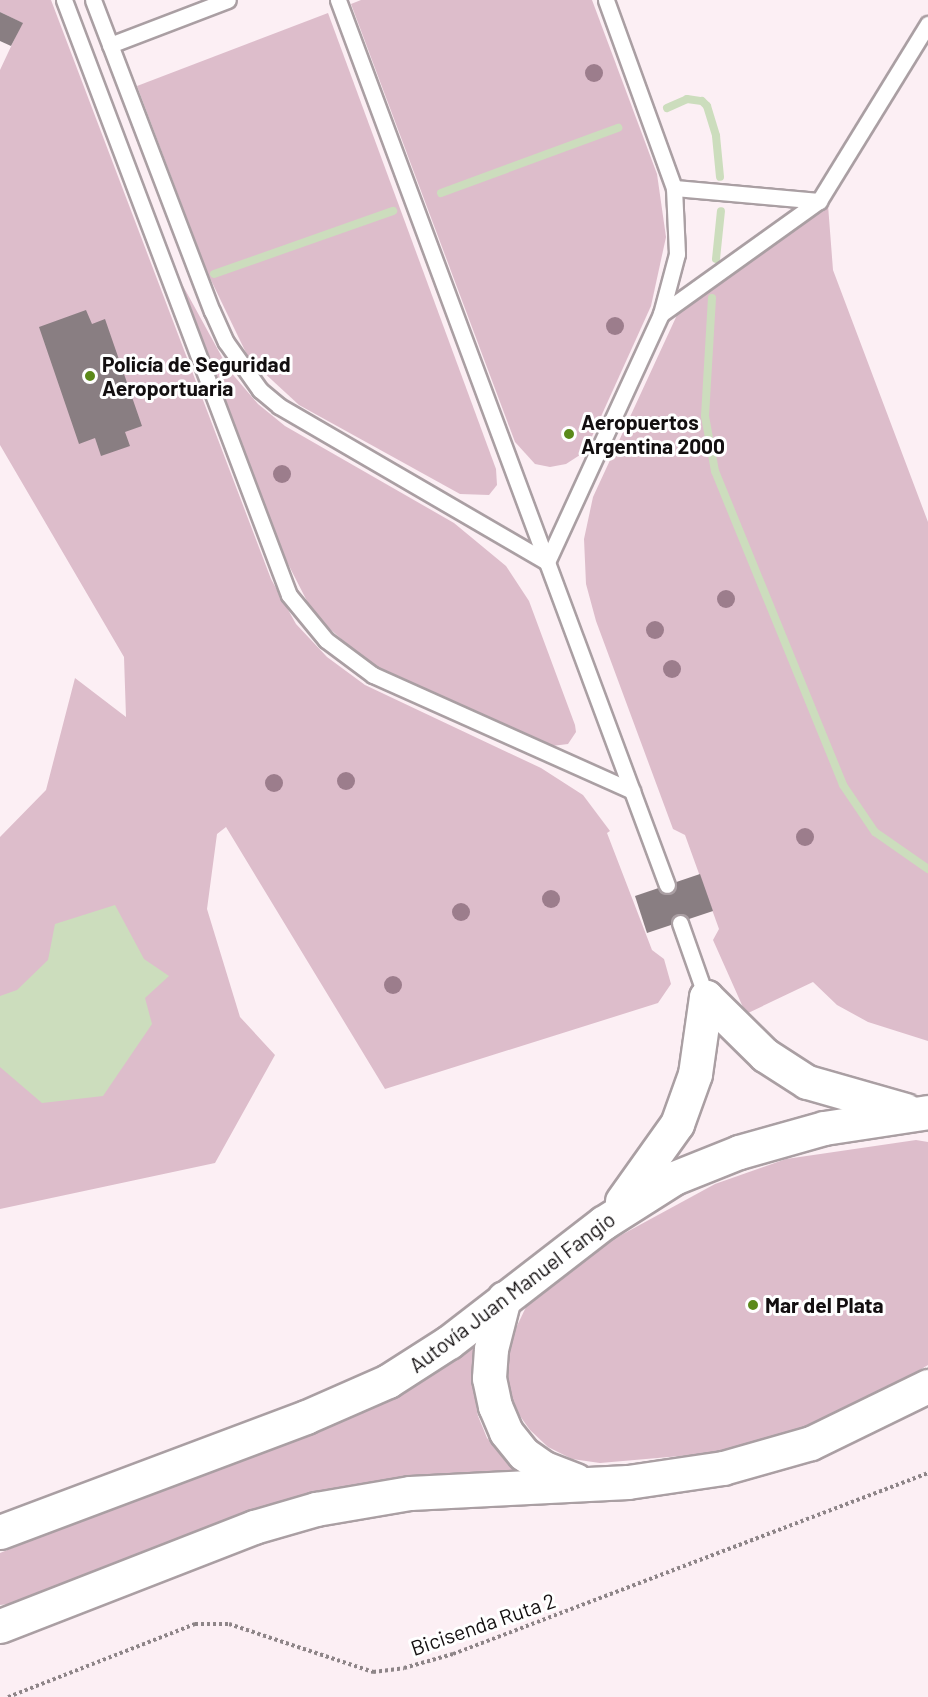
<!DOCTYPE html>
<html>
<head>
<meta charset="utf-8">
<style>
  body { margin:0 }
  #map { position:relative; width:928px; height:1697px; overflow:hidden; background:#fceff4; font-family:Barlow,sans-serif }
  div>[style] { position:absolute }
  .green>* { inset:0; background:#ddbdcb }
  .water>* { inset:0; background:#ccddbd }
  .stream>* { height:8px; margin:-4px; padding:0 4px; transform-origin:4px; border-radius:4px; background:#ccddbd }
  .building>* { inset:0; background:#897e82 }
  .path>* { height:4px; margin-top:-2px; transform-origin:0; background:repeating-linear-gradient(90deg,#8e8588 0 3px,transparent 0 6px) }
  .roads { filter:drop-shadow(2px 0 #aa9fa3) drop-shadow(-2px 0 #aa9fa3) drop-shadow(0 2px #aa9fa3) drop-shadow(0 -2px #aa9fa3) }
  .lane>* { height:15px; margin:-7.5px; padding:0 7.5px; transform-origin:7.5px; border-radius:7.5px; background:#fff }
  .highway>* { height:33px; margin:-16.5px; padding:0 16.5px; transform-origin:16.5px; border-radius:16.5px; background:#fff }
  .trees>* { width:18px; height:18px; margin:-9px; border-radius:50%; background:#9c7d8c }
  .dots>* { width:16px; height:16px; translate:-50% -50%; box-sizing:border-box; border:3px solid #fff; border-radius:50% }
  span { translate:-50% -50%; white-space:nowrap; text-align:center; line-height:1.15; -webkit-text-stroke:6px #fff; paint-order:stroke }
  .poi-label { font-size:21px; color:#130f10; font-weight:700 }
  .left { translate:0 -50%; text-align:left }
  .street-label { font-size:21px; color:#130f10 }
</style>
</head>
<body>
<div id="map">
  <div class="green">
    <div style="clip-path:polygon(0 0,51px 0,271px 579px,296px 624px,327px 657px,365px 685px,541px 768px,583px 795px,610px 831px,607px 833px,652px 950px,664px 959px,671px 984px,658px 1003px,385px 1089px,226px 827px,217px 834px,207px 909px,240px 1017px,275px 1055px,215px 1163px,0 1209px,0 837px,46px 790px,75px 678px,126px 717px,124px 657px,0 445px,0 70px,22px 23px,0 12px)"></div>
    <div style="clip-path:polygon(361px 0,592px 0,657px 174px,666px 237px,651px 306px,589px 443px,583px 453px,566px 464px,550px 467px,535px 464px,515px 442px,351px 4px)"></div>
    <div style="clip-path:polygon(328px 13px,496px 469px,497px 485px,489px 495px,460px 494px,299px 405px,249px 359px,208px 274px,137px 86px)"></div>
    <div style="clip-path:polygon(828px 205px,833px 270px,928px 522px,928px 1041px,868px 1022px,837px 1005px,813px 982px,746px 1014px,713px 940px,719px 929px,685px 835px,673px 829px,596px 621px,586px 584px,584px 539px,593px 497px,677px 315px)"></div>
    <div style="clip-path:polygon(182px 284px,229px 370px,258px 404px,285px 426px,454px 523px,506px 566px,529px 601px,575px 725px,576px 732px,568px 744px,552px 746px,541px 742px,389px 673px,365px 660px,322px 622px,308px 603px,286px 560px)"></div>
    <div style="clip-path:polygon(916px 1140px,928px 1142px,928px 1365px,869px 1400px,818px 1423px,715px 1453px,600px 1463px,572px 1459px,548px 1447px,530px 1430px,515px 1409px,507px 1383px,506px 1358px,514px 1332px,527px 1305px,601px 1246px,715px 1184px,786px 1159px)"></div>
    <div style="clip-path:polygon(475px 1340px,474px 1392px,478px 1416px,487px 1438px,520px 1475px,454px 1476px,18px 1603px,0 1605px,0 1553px,32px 1540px,52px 1525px)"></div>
  </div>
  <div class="water">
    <div style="clip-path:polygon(115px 905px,144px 959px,169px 976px,145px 998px,152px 1024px,103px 1096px,42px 1103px,0 1067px,0 996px,17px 990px,48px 960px,55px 924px)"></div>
  </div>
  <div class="stream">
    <div style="left:667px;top:108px;width:22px;rotate:-24deg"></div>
    <div style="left:687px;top:99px;width:15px;rotate:8deg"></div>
    <div style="left:702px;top:101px;width:7px;rotate:45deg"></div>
    <div style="left:707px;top:106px;width:31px;rotate:73deg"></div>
    <div style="left:716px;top:136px;width:41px;rotate:84.4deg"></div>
    <div style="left:441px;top:193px;width:189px;rotate:-20.2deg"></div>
    <div style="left:716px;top:259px;width:48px;rotate:-84.1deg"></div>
    <div style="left:214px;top:274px;width:190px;rotate:-19.4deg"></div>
    <div style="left:712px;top:298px;width:118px;rotate:93.4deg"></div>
    <div style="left:705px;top:416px;width:56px;rotate:79.7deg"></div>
    <div style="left:715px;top:471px;width:339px;rotate:67.8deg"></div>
    <div style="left:843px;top:785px;width:57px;rotate:55.8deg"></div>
    <div style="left:875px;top:832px;width:65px;rotate:34.9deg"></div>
  </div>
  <div class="building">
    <div style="clip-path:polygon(0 12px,23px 23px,11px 46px,0 41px)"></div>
    <div style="clip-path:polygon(86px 310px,92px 324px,105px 319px,142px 426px,125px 432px,130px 446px,101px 456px,95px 438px,79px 444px,39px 327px)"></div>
    <div style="clip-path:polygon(700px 874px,713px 911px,647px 933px,635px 896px)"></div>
  </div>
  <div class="path">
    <div style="left:8px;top:1697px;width:201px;rotate:-21.3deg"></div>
    <div style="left:195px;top:1624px;width:34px"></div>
    <div style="left:229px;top:1624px;width:152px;rotate:18.4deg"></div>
    <div style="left:373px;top:1672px;width:31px;rotate:-7deg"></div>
    <div style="left:404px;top:1668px;width:51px;rotate:-15.9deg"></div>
    <div style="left:453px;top:1654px;width:508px;rotate:-20.86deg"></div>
  </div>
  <div class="roads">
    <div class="lane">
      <div style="left:64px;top:0;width:636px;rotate:69.29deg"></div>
      <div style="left:289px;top:595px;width:58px;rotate:50.6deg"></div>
      <div style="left:326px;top:640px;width:59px;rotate:36.7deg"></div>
      <div style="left:373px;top:675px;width:284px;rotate:24.1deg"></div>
      <div style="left:93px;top:0;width:333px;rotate:69.1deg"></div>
      <div style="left:212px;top:311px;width:34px;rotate:66deg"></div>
      <div style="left:226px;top:342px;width:59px;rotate:54.7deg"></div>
      <div style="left:260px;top:390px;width:25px;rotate:40deg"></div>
      <div style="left:279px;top:406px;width:310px;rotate:30.2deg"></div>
      <div style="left:547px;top:562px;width:273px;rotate:-65.3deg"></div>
      <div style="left:661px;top:314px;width:62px;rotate:-75.1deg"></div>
      <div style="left:677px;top:254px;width:66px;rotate:-92.6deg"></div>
      <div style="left:674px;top:188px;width:200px;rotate:-109.9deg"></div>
      <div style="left:338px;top:0;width:944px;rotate:69.61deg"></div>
      <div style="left:110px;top:45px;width:126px;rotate:-20.9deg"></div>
      <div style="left:674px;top:188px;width:146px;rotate:5.1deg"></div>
      <div style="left:819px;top:201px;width:208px;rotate:-58.4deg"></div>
      <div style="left:661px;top:314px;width:194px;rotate:-35.6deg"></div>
      <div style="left:680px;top:923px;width:78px;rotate:70.6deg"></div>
    </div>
    <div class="highway">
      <div style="left:706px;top:997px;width:83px;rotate:44.5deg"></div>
      <div style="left:765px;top:1055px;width:50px;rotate:32.7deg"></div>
      <div style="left:807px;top:1082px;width:102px;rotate:15.9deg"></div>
      <div style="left:622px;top:1201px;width:95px;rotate:-54.5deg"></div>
      <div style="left:677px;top:1124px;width:53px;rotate:-70.2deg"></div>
      <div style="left:695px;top:1074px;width:78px;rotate:-81.9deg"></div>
      <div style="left:504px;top:1298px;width:53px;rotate:104.3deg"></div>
      <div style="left:491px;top:1349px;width:29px;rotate:94deg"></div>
      <div style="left:489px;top:1378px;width:29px;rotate:78deg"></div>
      <div style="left:495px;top:1406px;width:28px;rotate:67deg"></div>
      <div style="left:506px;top:1432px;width:28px;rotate:51deg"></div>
      <div style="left:524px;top:1454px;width:24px;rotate:35deg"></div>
      <div style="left:544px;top:1468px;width:34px;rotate:21deg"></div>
      <div style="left:0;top:1532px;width:327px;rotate:-20.6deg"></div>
      <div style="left:306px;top:1417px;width:90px;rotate:-23.7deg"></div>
      <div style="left:388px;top:1381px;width:72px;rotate:-32.6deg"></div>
      <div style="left:449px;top:1342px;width:195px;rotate:-37.7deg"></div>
      <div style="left:603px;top:1223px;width:84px;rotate:-32.4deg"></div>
      <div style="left:674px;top:1178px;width:70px;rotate:-21.8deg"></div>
      <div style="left:739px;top:1152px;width:88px;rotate:-15.8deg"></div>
      <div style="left:824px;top:1128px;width:105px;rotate:-8.7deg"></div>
      <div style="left:0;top:1626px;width:273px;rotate:-21.3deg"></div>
      <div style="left:254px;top:1527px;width:65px;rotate:-16.2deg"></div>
      <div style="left:316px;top:1509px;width:95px;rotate:-9.7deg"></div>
      <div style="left:410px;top:1493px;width:218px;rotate:-2.9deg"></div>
      <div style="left:628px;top:1482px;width:96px;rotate:-8.4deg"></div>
      <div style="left:723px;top:1468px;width:91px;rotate:-15.9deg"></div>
      <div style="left:811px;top:1443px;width:130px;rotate:-26deg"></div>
    </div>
  </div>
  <div class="trees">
    <div style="left:594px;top:73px"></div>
    <div style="left:615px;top:326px"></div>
    <div style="left:282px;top:474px"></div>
    <div style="left:726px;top:599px"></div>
    <div style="left:655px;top:630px"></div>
    <div style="left:672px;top:669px"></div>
    <div style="left:346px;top:781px"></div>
    <div style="left:274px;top:783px"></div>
    <div style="left:805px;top:837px"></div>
    <div style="left:551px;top:899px"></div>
    <div style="left:461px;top:912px"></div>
    <div style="left:393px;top:985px"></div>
  </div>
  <div class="dots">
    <div style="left:90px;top:376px;background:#5b891a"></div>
    <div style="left:569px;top:434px;background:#5b891a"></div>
    <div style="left:753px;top:1305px;background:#5b891a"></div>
  </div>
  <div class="poi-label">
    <span class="left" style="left:102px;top:376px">Policía de Seguridad<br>Aeroportuaria</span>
    <span class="left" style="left:581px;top:434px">Aeropuertos<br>Argentina 2000</span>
    <span class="left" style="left:765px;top:1305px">Mar del Plata</span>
  </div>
  <div class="street-label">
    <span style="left:512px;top:1292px;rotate:-37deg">Autovía Juan Manuel Fangio</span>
    <span style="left:483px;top:1624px;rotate:-19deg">Bicisenda Ruta 2</span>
  </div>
</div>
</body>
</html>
